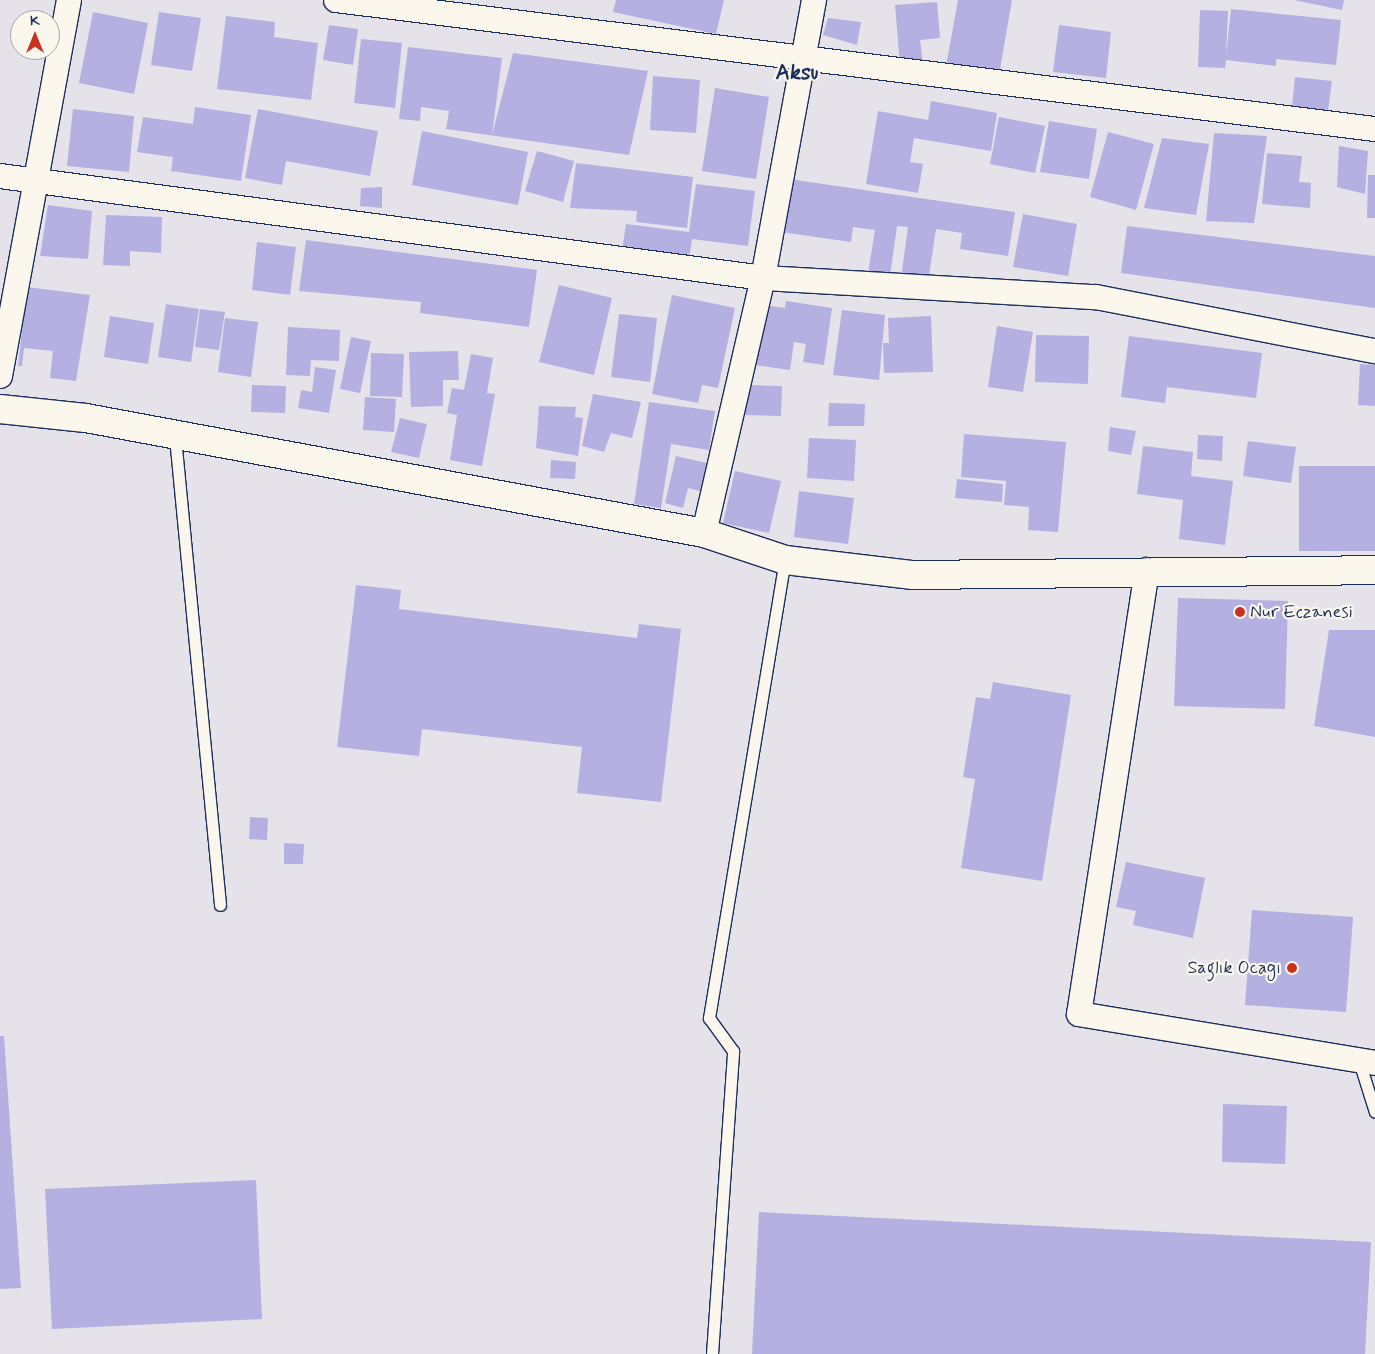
<!DOCTYPE html>
<html>
<head>
<meta charset="utf-8">
<style>
  body { margin:0 }
  #map { position:relative; width:1375px; height:1354px; overflow:hidden; background:#e6e2e9; font-family:Mynerve,sans-serif }
  div>[style] { position:absolute }
  .building>* { inset:0; background:#b4b0e1 }
  .roads { filter:drop-shadow(1px 0 #1b2f5e) drop-shadow(-1px 0 #1b2f5e) drop-shadow(0 1px #1b2f5e) drop-shadow(0 -1px #1b2f5e) }
  .service>* { height:11px; margin:-5.5px; padding:0 5.5px; transform-origin:5.5px; border-radius:5.5px; background:#fbf7ec }
  .minor>* { height:24px; margin:-12px; padding:0 12px; transform-origin:12px; border-radius:12px; background:#fbf7ec }
  .tertiary>* { height:28px; margin:-14px; padding:0 14px; transform-origin:14px; border-radius:14px; background:#fbf7ec }
  .dots>* { width:14px; height:14px; translate:-50% -50%; box-sizing:border-box; border:2px solid #fbf7ec; border-radius:50% }
  span { translate:-50% -50%; white-space:nowrap; text-align:center; line-height:1.15; -webkit-text-stroke:4.5px #fbf7ec; paint-order:stroke }
  .poi-label { font-size:18px; color:#1b2f5e }
  .left { translate:0 -50%; text-align:left }
  .right { translate:-100% -50%; text-align:right }
  .district-label { font-size:22px; color:#1b2f5e; font-weight:700 }
  .north { position:absolute; left:10px; top:10px; width:50px; height:50px; box-sizing:border-box; background:#fbf7ec; border:1px solid #a1a7b3; border-radius:50%; rotate:0deg; font-size:14px; font-weight:700; line-height:20px; text-align:center; color:#1b2f5e }
  .north::after { content:''; display:block; margin:auto; width:18px; height:22px; background:#c8321e; clip-path:polygon(50% 0,100% 100%,50% 72%,0 100%) }
</style>
</head>
<body>
<div id="map">
  <div class="building">
    <div style="clip-path:polygon(616px 0,724px 0,716px 34px,613px 12px)"></div>
    <div style="clip-path:polygon(958px 0,1012px 0,999px 75px,946px 66px)"></div>
    <div style="clip-path:polygon(1294px 0,1344px 0,1342px 10px)"></div>
    <div style="clip-path:polygon(937px 2px,940px 38px,920px 40px,923px 63px,900px 65px,895px 5px)"></div>
    <div style="clip-path:polygon(1231px 9px,1341px 20px,1336px 65px,1276px 59px,1276px 66px,1226px 60px,1225px 68px,1198px 67px,1200px 10px,1228px 11px,1226px 57px)"></div>
    <div style="clip-path:polygon(93px 12px,148px 23px,134px 94px,79px 83px)"></div>
    <div style="clip-path:polygon(159px 12px,201px 18px,192px 71px,151px 65px)"></div>
    <div style="clip-path:polygon(226px 16px,275px 22px,274px 37px,318px 43px,311px 100px,217px 89px)"></div>
    <div style="clip-path:polygon(828px 18px,861px 22px,857px 45px,823px 35px)"></div>
    <div style="clip-path:polygon(329px 25px,358px 29px,353px 65px,323px 60px)"></div>
    <div style="clip-path:polygon(1059px 25px,1111px 32px,1106px 78px,1053px 72px)"></div>
    <div style="clip-path:polygon(361px 39px,402px 43px,395px 108px,354px 103px)"></div>
    <div style="clip-path:polygon(408px 47px,502px 58px,492px 135px,513px 53px,648px 71px,629px 155px,446px 129px,449px 111px,421px 107px,420px 121px,399px 119px)"></div>
    <div style="clip-path:polygon(653px 76px,700px 80px,696px 133px,650px 130px)"></div>
    <div style="clip-path:polygon(1295px 77px,1332px 81px,1328px 110px,1292px 106px)"></div>
    <div style="clip-path:polygon(715px 88px,769px 97px,756px 179px,702px 171px)"></div>
    <div style="clip-path:polygon(931px 101px,997px 113px,991px 151px,914px 138px,910px 162px,923px 164px,918px 193px,866px 184px,878px 111px,928px 120px)"></div>
    <div style="clip-path:polygon(195px 107px,251px 115px,241px 181px,171px 171px,173px 157px,137px 152px,143px 117px,193px 124px)"></div>
    <div style="clip-path:polygon(73px 109px,134px 116px,129px 172px,67px 166px)"></div>
    <div style="clip-path:polygon(258px 109px,378px 131px,370px 176px,286px 161px,282px 185px,245px 178px)"></div>
    <div style="clip-path:polygon(999px 117px,1045px 126px,1035px 173px,990px 164px)"></div>
    <div style="clip-path:polygon(1049px 121px,1097px 129px,1089px 179px,1040px 172px)"></div>
    <div style="clip-path:polygon(422px 131px,528px 152px,518px 205px,412px 185px)"></div>
    <div style="clip-path:polygon(1108px 132px,1154px 144px,1136px 210px,1090px 197px)"></div>
    <div style="clip-path:polygon(1214px 133px,1267px 136px,1254px 223px,1206px 221px)"></div>
    <div style="clip-path:polygon(1162px 138px,1209px 144px,1196px 215px,1144px 208px)"></div>
    <div style="clip-path:polygon(1339px 146px,1368px 151px,1365px 194px,1337px 187px)"></div>
    <div style="clip-path:polygon(537px 151px,574px 161px,563px 202px,525px 191px)"></div>
    <div style="clip-path:polygon(1267px 153px,1302px 156px,1299px 182px,1311px 183px,1310px 208px,1262px 204px)"></div>
    <div style="clip-path:polygon(576px 163px,693px 177px,687px 228px,636px 222px,637px 211px,570px 208px)"></div>
    <div style="clip-path:polygon(1368px 175px,1375px 175px,1375px 218px,1367px 218px)"></div>
    <div style="clip-path:polygon(789px 179px,1015px 212px,1008px 256px,960px 249px,962px 233px,936px 229px,928px 283px,901px 278px,908px 227px,897px 226px,890px 276px,868px 273px,875px 230px,853px 227px,851px 242px,781px 232px)"></div>
    <div style="clip-path:polygon(696px 184px,755px 191px,748px 246px,692px 239px,688px 266px,621px 257px,626px 224px,689px 232px)"></div>
    <div style="clip-path:polygon(382px 187px,382px 208px,360px 206px,361px 188px)"></div>
    <div style="clip-path:polygon(48px 205px,92px 211px,88px 259px,40px 256px)"></div>
    <div style="clip-path:polygon(1023px 214px,1077px 224px,1068px 276px,1013px 267px)"></div>
    <div style="clip-path:polygon(106px 215px,162px 217px,161px 253px,130px 251px,130px 266px,103px 265px)"></div>
    <div style="clip-path:polygon(1127px 226px,1375px 256px,1375px 308px,1121px 273px)"></div>
    <div style="clip-path:polygon(306px 240px,537px 270px,529px 327px,420px 313px,421px 302px,299px 291px)"></div>
    <div style="clip-path:polygon(257px 242px,296px 247px,290px 295px,252px 290px)"></div>
    <div style="clip-path:polygon(559px 285px,612px 298px,594px 375px,539px 362px)"></div>
    <div style="clip-path:polygon(27px 287px,90px 295px,76px 381px,50px 378px,53px 351px,24px 348px,22px 366px,18px 366px)"></div>
    <div style="clip-path:polygon(672px 295px,735px 308px,718px 388px,702px 385px,698px 403px,652px 394px)"></div>
    <div style="clip-path:polygon(786px 301px,832px 308px,824px 365px,803px 362px,806px 344px,794px 342px,790px 370px,755px 365px,764px 305px,785px 308px)"></div>
    <div style="clip-path:polygon(166px 304px,199px 309px,191px 362px,158px 357px)"></div>
    <div style="clip-path:polygon(200px 309px,225px 312px,219px 350px,195px 347px)"></div>
    <div style="clip-path:polygon(842px 310px,885px 315px,879px 380px,833px 375px)"></div>
    <div style="clip-path:polygon(619px 314px,657px 318px,650px 382px,611px 377px)"></div>
    <div style="clip-path:polygon(110px 316px,154px 323px,148px 364px,104px 357px)"></div>
    <div style="clip-path:polygon(931px 316px,933px 372px,884px 373px,883px 343px,889px 343px,888px 318px)"></div>
    <div style="clip-path:polygon(225px 318px,258px 322px,251px 377px,218px 372px)"></div>
    <div style="clip-path:polygon(997px 326px,1033px 332px,1023px 392px,988px 387px)"></div>
    <div style="clip-path:polygon(288px 327px,340px 330px,339px 361px,311px 360px,310px 376px,286px 375px)"></div>
    <div style="clip-path:polygon(1036px 335px,1089px 336px,1088px 384px,1035px 382px)"></div>
    <div style="clip-path:polygon(1129px 336px,1262px 353px,1256px 398px,1167px 387px,1165px 403px,1121px 397px)"></div>
    <div style="clip-path:polygon(351px 337px,371px 341px,360px 393px,340px 389px)"></div>
    <div style="clip-path:polygon(458px 351px,459px 380px,443px 380px,443px 406px,411px 407px,409px 352px)"></div>
    <div style="clip-path:polygon(371px 353px,404px 354px,402px 397px,370px 396px)"></div>
    <div style="clip-path:polygon(471px 354px,493px 358px,487px 393px,495px 394px,482px 466px,450px 460px,457px 415px,447px 413px,452px 388px,464px 390px)"></div>
    <div style="clip-path:polygon(1360px 364px,1375px 365px,1375px 406px,1358px 405px)"></div>
    <div style="clip-path:polygon(315px 367px,336px 370px,329px 413px,298px 408px,301px 390px,312px 392px)"></div>
    <div style="clip-path:polygon(252px 385px,286px 386px,285px 413px,251px 412px)"></div>
    <div style="clip-path:polygon(746px 385px,782px 386px,781px 416px,745px 415px)"></div>
    <div style="clip-path:polygon(593px 394px,641px 402px,632px 438px,611px 433px,604px 452px,582px 446px)"></div>
    <div style="clip-path:polygon(365px 397px,396px 399px,394px 432px,363px 430px)"></div>
    <div style="clip-path:polygon(649px 402px,715px 411px,709px 450px,671px 444px,661px 508px,634px 504px)"></div>
    <div style="clip-path:polygon(829px 403px,865px 404px,864px 426px,828px 426px)"></div>
    <div style="clip-path:polygon(539px 406px,576px 407px,575px 417px,583px 418px,578px 456px,536px 448px)"></div>
    <div style="clip-path:polygon(400px 418px,427px 424px,419px 458px,391px 452px)"></div>
    <div style="clip-path:polygon(1110px 427px,1136px 431px,1131px 455px,1108px 451px)"></div>
    <div style="clip-path:polygon(964px 434px,1066px 442px,1058px 532px,1028px 530px,1029px 507px,1004px 505px,1006px 481px,961px 477px)"></div>
    <div style="clip-path:polygon(1198px 435px,1223px 436px,1222px 461px,1197px 459px)"></div>
    <div style="clip-path:polygon(809px 438px,856px 440px,854px 481px,807px 478px)"></div>
    <div style="clip-path:polygon(1248px 441px,1296px 447px,1291px 483px,1243px 476px)"></div>
    <div style="clip-path:polygon(1143px 446px,1193px 452px,1191px 476px,1233px 481px,1225px 545px,1179px 539px,1183px 500px,1137px 494px)"></div>
    <div style="clip-path:polygon(676px 456px,707px 463px,700px 491px,688px 488px,683px 508px,665px 503px)"></div>
    <div style="clip-path:polygon(551px 460px,576px 462px,575px 479px,550px 478px)"></div>
    <div style="clip-path:polygon(1299px 466px,1375px 466px,1375px 551px,1299px 551px)"></div>
    <div style="clip-path:polygon(735px 471px,781px 481px,769px 533px,723px 523px)"></div>
    <div style="clip-path:polygon(957px 479px,1003px 484px,1002px 502px,955px 498px)"></div>
    <div style="clip-path:polygon(799px 491px,854px 498px,848px 544px,794px 537px)"></div>
    <div style="clip-path:polygon(356px 585px,401px 590px,399px 609px,637px 638px,639px 624px,681px 629px,661px 802px,577px 793px,582px 747px,422px 729px,419px 756px,337px 747px)"></div>
    <div style="clip-path:polygon(1178px 598px,1288px 601px,1285px 709px,1174px 706px)"></div>
    <div style="clip-path:polygon(1329px 630px,1375px 630px,1375px 737px,1314px 726px)"></div>
    <div style="clip-path:polygon(993px 682px,1071px 695px,1042px 881px,961px 868px,975px 779px,963px 777px,976px 697px,990px 699px)"></div>
    <div style="clip-path:polygon(250px 817px,268px 818px,267px 840px,249px 839px)"></div>
    <div style="clip-path:polygon(284px 843px,304px 844px,303px 864px,284px 864px)"></div>
    <div style="clip-path:polygon(1126px 862px,1205px 878px,1193px 938px,1133px 925px,1136px 911px,1116px 907px)"></div>
    <div style="clip-path:polygon(1252px 910px,1353px 917px,1346px 1012px,1245px 1005px)"></div>
    <div style="clip-path:polygon(0 1036px,4px 1036px,21px 1288px,0 1289px)"></div>
    <div style="clip-path:polygon(1223px 1104px,1287px 1106px,1285px 1164px,1222px 1162px)"></div>
    <div style="clip-path:polygon(256px 1180px,262px 1319px,52px 1329px,45px 1189px)"></div>
    <div style="clip-path:polygon(759px 1212px,1371px 1242px,1365px 1354px,752px 1354px)"></div>
  </div>
  <div class="roads">
    <div class="service">
      <div style="left:175px;top:437px;width:470px;rotate:84.5deg"></div>
      <div style="left:1359px;top:1061px;width:53px;rotate:72.6deg"></div>
      <div style="left:712px;top:1354px;width:304px;rotate:-86deg"></div>
      <div style="left:733px;top:1051px;width:41px;rotate:-126deg"></div>
      <div style="left:709px;top:1018px;width:464px;rotate:-80.6deg"></div>
    </div>
    <div class="minor">
      <div style="left:336px;top:0;width:1047px;rotate:7.08deg"></div>
      <div style="left:0;top:176px;width:770px;rotate:7.61deg"></div>
      <div style="left:763px;top:278px;width:334px;rotate:3.3deg"></div>
      <div style="left:1096px;top:297px;width:284px;rotate:11deg"></div>
      <div style="left:0;top:376px;width:382px;rotate:-79.6deg"></div>
      <div style="left:704px;top:533px;width:262px;rotate:-77deg"></div>
      <div style="left:763px;top:278px;width:283px;rotate:-79.6deg"></div>
      <div style="left:1147px;top:570px;width:449px;rotate:98.7deg"></div>
      <div style="left:1079px;top:1014px;width:300px;rotate:9.4deg"></div>
    </div>
    <div class="tertiary">
      <div style="left:0;top:409px;width:86px;rotate:6deg"></div>
      <div style="left:86px;top:418px;width:629px;rotate:10.54deg"></div>
      <div style="left:704px;top:533px;width:85px;rotate:18.4deg"></div>
      <div style="left:785px;top:560px;width:129px;rotate:6.7deg"></div>
      <div style="left:913px;top:575px;width:462px;rotate:-0.6deg"></div>
    </div>
  </div>
  <div class="dots">
    <div style="left:1240px;top:612px;background:#c8321e"></div>
    <div style="left:1292px;top:968px;background:#c8321e"></div>
  </div>
  <div class="poi-label">
    <span class="left" style="left:1250px;top:612px">Nur Eczanesi</span>
    <span class="right" style="left:1281px;top:968px">Saglık Ocagı</span>
  </div>
  <div class="district-label">
    <span style="left:797px;top:74px">Aksu</span>
  </div>
  <div class="north">K</div>
</div>
</body>
</html>
